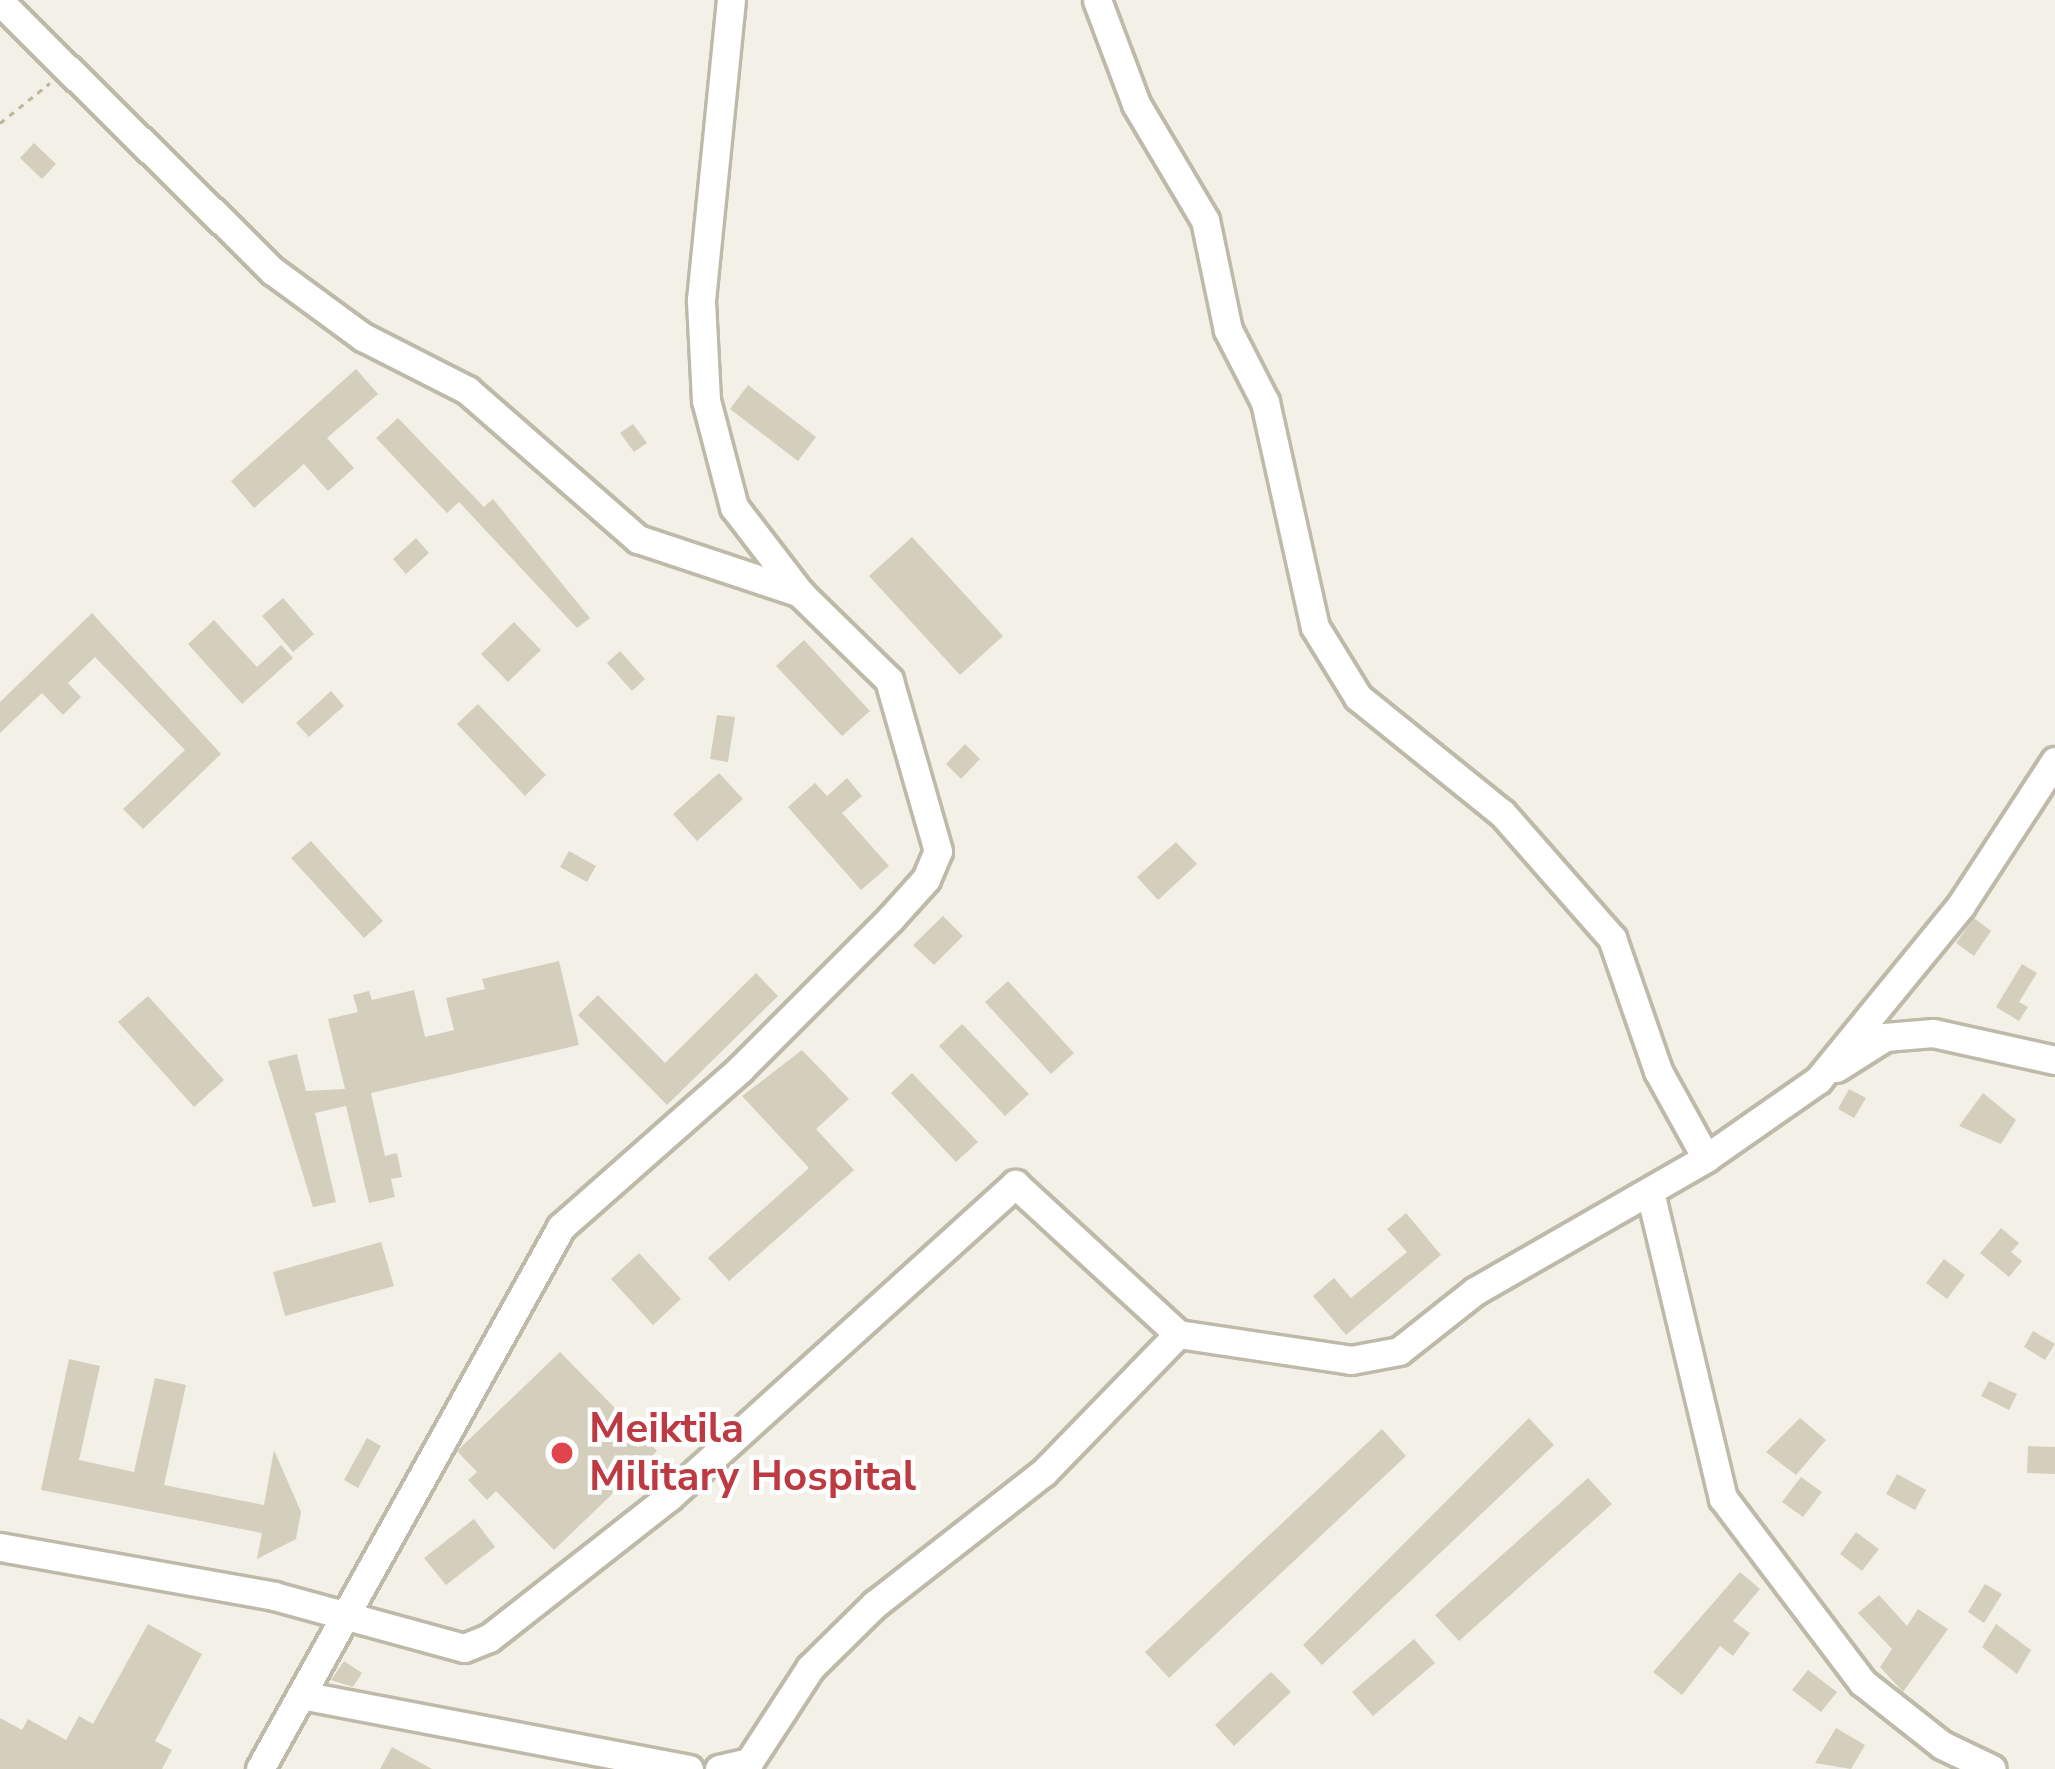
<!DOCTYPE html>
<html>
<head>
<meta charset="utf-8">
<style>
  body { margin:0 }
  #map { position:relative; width:2055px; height:1769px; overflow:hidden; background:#f3f1e7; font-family:"Nunito Sans",sans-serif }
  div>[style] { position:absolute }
  .building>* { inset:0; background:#d4cebd }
  .path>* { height:3px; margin-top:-1.5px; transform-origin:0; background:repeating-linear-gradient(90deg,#bfb79c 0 6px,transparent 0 12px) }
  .roads { filter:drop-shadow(3px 0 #bebaaa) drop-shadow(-3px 0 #bebaaa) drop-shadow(0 3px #bebaaa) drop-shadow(0 -3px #bebaaa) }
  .minor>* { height:27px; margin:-13.5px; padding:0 13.5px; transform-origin:13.5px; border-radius:13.5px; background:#fff }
  .dots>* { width:33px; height:33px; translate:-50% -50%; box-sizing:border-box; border:6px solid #fff; border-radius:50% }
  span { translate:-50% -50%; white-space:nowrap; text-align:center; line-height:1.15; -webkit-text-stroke:9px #fff; paint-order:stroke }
  .health-label { font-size:42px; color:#be3a42; font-weight:700 }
  .left { translate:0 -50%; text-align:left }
</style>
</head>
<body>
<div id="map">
  <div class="building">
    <div style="clip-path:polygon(34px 143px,56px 164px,42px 179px,20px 158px)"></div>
    <div style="clip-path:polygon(356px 369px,378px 394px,327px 438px,354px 468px,328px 491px,304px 464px,254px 508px,231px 481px)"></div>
    <div style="clip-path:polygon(748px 385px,816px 437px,798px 461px,730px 409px)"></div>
    <div style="clip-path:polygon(398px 418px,484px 507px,493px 499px,590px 618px,577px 628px,459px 502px,447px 513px,376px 438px)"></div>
    <div style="clip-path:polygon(633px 424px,647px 443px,634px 452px,620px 433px)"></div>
    <div style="clip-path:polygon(912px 537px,1003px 636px,960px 675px,869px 576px)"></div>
    <div style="clip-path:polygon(416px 538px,429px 553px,406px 574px,393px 559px)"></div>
    <div style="clip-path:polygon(283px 598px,314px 634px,293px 652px,262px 616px)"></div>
    <div style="clip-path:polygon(92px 613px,221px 754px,143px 829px,123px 809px,185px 750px,95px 657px,68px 683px,81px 697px,63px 715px,42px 693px,0 733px,0 702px)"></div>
    <div style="clip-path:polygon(214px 620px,257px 667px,281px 645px,293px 658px,242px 704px,188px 644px)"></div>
    <div style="clip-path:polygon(514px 622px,541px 650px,508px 682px,481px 654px)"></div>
    <div style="clip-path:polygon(804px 640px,870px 711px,842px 736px,776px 666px)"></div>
    <div style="clip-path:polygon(620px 651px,645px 679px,632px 691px,607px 663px)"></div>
    <div style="clip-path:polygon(331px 691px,344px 706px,309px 737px,296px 723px)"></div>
    <div style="clip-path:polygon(478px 704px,546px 775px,525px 796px,457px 724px)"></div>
    <div style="clip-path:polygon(717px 715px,735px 717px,728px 762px,710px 759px)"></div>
    <div style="clip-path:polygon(965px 744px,980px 759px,961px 779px,946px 764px)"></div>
    <div style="clip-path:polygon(719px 773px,743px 799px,697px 841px,673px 814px)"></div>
    <div style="clip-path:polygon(847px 778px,862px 796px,842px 813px,889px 866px,861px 890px,788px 807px,815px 783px,827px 796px)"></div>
    <div style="clip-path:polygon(311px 841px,383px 921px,364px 938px,291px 858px)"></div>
    <div style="clip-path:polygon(1176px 842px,1197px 864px,1158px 900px,1137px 877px)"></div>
    <div style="clip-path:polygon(569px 851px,596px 866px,587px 882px,560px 867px)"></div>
    <div style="clip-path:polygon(943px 916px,963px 936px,934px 965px,913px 945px)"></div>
    <div style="clip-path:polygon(1974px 918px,1991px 931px,1974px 956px,1956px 943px)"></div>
    <div style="clip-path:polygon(559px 961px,579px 1045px,371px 1093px,385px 1156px,397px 1153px,402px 1177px,391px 1179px,395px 1197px,369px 1203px,346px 1106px,315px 1113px,336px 1202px,313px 1207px,268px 1061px,297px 1054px,306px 1091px,345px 1089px,328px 1019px,358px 1012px,353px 995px,369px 991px,372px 1000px,414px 990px,425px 1037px,454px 1030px,446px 998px,485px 989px,482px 979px)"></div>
    <div style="clip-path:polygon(2022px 964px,2037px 973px,2019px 1002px,2028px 1007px,2019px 1021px,1996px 1007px)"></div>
    <div style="clip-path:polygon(756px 973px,778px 996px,667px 1105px,578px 1015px,598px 995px,665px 1063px)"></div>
    <div style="clip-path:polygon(1008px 981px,1074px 1053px,1051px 1074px,985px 1002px)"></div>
    <div style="clip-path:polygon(148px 996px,224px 1080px,194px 1107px,118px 1022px)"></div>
    <div style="clip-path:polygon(962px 1024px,1029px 1094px,1005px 1116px,939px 1046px)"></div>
    <div style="clip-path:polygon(802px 1050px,849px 1099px,816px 1129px,854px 1170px,729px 1281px,708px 1258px,809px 1168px,742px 1096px)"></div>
    <div style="clip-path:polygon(912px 1073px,978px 1142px,956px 1162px,891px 1093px)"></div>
    <div style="clip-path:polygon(1849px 1089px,1866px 1098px,1854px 1118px,1838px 1109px)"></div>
    <div style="clip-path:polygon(1983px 1093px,2016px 1120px,2001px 1144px,1959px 1126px)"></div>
    <div style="clip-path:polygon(1406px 1213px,1441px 1255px,1346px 1335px,1313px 1296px,1334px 1278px,1351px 1298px,1407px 1252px,1387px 1229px)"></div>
    <div style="clip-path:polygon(2001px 1228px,2019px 1243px,2011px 1252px,2022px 1261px,2009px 1277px,1980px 1253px)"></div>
    <div style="clip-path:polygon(381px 1242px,394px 1286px,285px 1316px,273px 1272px)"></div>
    <div style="clip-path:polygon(639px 1253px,681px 1299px,653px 1325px,611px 1279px)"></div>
    <div style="clip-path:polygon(1944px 1259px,1965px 1275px,1947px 1299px,1926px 1283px)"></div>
    <div style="clip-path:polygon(2033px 1331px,2055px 1344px,2045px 1360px,2024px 1347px)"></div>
    <div style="clip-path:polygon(560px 1352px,657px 1451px,554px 1550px,496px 1491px,487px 1500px,468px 1480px,477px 1472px,457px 1451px)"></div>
    <div style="clip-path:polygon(69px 1359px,100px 1366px,79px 1460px,134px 1472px,155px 1378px,186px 1385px,164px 1485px,264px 1505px,274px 1450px,301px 1512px,296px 1539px,257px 1559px,262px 1533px,41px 1490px)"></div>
    <div style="clip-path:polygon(1989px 1381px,2017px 1394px,2009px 1410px,1981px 1396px)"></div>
    <div style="clip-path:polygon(1529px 1418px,1554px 1445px,1322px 1665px,1303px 1645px)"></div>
    <div style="clip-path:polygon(1800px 1418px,1826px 1440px,1796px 1475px,1766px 1452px)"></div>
    <div style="clip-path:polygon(1382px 1429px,1406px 1456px,1169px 1678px,1145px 1652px)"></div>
    <div style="clip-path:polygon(367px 1438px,381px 1446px,358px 1488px,344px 1480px)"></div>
    <div style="clip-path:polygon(2028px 1446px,2055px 1447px,2055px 1474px,2027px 1473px)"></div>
    <div style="clip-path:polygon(1897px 1474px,1926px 1490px,1915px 1510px,1886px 1494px)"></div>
    <div style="clip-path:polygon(1801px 1477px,1822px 1492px,1803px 1517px,1782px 1502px)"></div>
    <div style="clip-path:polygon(1588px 1478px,1612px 1504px,1459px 1641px,1435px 1615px)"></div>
    <div style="clip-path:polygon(474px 1519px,495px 1547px,446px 1585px,424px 1558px)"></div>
    <div style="clip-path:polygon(1856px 1532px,1879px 1549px,1862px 1571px,1840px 1554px)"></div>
    <div style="clip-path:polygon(1740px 1572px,1760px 1589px,1733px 1621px,1750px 1633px,1733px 1656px,1720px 1646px,1682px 1695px,1653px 1672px)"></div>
    <div style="clip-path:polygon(1985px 1584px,2002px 1594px,1984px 1623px,1968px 1612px)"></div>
    <div style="clip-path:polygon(1879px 1595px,1907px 1626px,1918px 1609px,1948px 1629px,1903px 1692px,1880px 1667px,1892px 1649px,1858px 1613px)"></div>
    <div style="clip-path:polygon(148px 1624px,202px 1654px,155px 1741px,172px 1750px,162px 1769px,0 1769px,0 1718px,22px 1730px,28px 1719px,66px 1740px,79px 1716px,93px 1724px)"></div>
    <div style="clip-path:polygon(1996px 1624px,2031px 1650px,2017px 1674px,1982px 1647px)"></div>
    <div style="clip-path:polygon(1414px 1639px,1435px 1663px,1373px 1716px,1352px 1692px)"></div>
    <div style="clip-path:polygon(344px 1661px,362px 1673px,353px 1687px,331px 1680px)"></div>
    <div style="clip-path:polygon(1808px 1670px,1837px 1692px,1821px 1712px,1792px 1690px)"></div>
    <div style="clip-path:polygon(1271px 1672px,1291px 1692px,1234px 1746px,1215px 1725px)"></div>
    <div style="clip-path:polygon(1836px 1728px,1865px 1745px,1851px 1769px,1815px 1763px)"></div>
    <div style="clip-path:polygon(392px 1747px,432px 1769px,380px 1769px)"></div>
  </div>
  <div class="path">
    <div style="left:0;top:123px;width:64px;rotate:-38.7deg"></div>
  </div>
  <div class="roads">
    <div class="minor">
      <div style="left:1097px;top:0;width:111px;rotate:69.4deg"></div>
      <div style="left:1136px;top:104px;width:135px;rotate:59.3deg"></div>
      <div style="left:1205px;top:220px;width:112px;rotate:78.2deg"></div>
      <div style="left:1228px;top:330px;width:81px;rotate:62.8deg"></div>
      <div style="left:1265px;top:402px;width:230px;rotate:77.5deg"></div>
      <div style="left:1315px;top:627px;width:82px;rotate:58.4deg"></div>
      <div style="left:1358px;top:697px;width:185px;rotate:38.9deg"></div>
      <div style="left:1502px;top:813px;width:167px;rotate:48.7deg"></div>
      <div style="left:1612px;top:938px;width:141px;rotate:70.9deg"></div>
      <div style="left:1658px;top:1071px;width:99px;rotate:61.1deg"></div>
      <div style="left:0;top:2px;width:383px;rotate:44.6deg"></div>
      <div style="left:273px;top:271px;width:112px;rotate:36.3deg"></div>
      <div style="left:363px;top:337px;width:117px;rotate:27deg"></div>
      <div style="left:467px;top:390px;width:227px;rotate:41.1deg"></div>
      <div style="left:638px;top:539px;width:171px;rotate:18.4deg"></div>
      <div style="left:1836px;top:1068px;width:58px;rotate:-32.3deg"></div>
      <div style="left:1885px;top:1037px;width:48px;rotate:-4.8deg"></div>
      <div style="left:1933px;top:1033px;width:125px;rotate:12.5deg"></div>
      <div style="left:1650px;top:1192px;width:315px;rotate:76.6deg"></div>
      <div style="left:1723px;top:1498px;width:231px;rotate:52.9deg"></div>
      <div style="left:1862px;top:1682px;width:102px;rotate:38.2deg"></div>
      <div style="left:1942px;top:1745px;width:55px;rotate:25.6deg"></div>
      <div style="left:0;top:1547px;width:278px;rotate:10.1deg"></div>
      <div style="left:274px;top:1596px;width:197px;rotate:15.3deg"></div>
      <div style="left:464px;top:1648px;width:27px;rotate:-22deg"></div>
      <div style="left:489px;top:1638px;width:229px;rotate:-38.1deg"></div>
      <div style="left:669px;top:1497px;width:467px;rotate:-42.1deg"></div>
      <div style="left:1015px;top:1184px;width:222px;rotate:42.6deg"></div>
      <div style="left:1178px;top:1334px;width:175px;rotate:8.5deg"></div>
      <div style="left:1351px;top:1360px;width:49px;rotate:-10.6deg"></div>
      <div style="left:1399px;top:1351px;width:97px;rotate:-38.3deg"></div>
      <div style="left:1475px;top:1291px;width:267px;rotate:-29.9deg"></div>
      <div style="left:1706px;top:1158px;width:136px;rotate:-34.9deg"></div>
      <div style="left:1818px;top:1080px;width:226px;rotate:-50.7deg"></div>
      <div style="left:1961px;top:905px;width:172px;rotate:-56.9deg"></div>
      <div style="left:301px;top:1695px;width:395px;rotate:10.8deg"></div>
      <div style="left:260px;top:1769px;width:620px;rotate:-60.95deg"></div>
      <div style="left:561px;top:1227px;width:239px;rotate:-41.4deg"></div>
      <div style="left:740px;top:1069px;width:212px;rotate:-45deg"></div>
      <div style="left:890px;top:919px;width:54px;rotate:-48deg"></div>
      <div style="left:926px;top:879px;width:30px;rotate:-67deg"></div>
      <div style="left:938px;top:851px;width:178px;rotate:-106deg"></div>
      <div style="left:889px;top:680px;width:124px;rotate:-135.7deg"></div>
      <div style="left:800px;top:593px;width:108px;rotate:-127.5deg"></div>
      <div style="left:734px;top:507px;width:111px;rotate:-104.7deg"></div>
      <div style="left:706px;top:400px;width:100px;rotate:-92.9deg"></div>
      <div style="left:701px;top:300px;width:301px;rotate:-84.3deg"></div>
      <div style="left:719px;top:1769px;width:31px;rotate:-13deg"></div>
      <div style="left:749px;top:1762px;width:112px;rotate:-57deg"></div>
      <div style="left:810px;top:1668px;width:91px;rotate:-44.6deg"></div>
      <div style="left:875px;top:1604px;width:214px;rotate:-38deg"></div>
      <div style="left:1044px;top:1472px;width:192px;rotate:-45.8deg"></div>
    </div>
  </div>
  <div class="dots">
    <div style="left:562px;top:1453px;background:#e0444e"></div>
  </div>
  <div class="health-label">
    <span class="left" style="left:589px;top:1453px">Meiktila<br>Military Hospital</span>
  </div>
</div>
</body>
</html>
